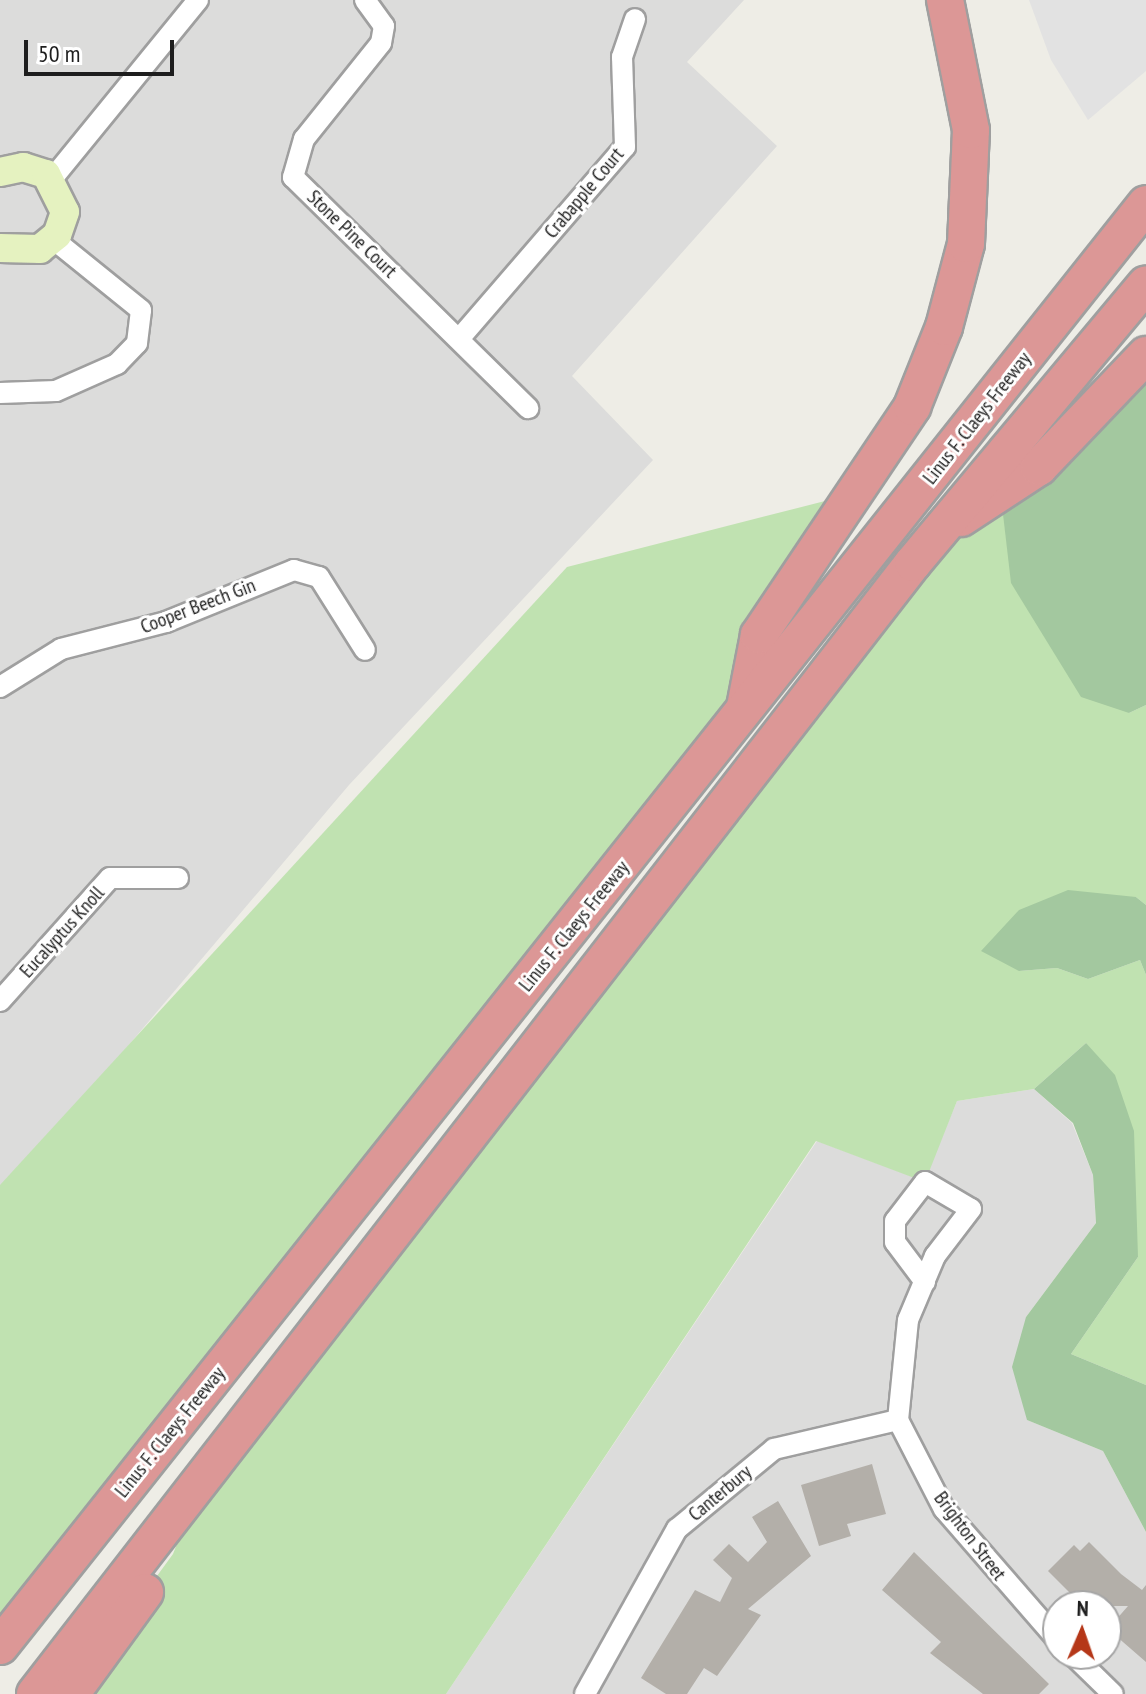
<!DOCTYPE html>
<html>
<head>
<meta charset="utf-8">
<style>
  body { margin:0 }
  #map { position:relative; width:1146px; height:1694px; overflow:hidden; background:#eeede6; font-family:"PT Sans Narrow",sans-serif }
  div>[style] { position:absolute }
  .residential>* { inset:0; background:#dcdcdb }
  .grass>* { inset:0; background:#c0e2b1 }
  .forest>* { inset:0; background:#a3c89f }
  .parking>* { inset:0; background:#e2e2e2 }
  .building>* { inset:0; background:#b3afa9 }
  .roads { filter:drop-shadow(2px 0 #9f9f9f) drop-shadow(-2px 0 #9f9f9f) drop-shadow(0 2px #9f9f9f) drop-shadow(0 -2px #9f9f9f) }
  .street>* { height:20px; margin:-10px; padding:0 10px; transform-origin:10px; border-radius:10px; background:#fff }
  .secondary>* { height:28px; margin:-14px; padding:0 14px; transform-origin:14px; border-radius:14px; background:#e5f2c0 }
  .highway>* { height:36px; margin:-18px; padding:0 18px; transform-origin:18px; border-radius:18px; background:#dc9796 }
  span { translate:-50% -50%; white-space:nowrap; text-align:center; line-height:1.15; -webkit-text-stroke:6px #fff; paint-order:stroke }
  .street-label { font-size:20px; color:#1e1e1e }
  .north { position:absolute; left:1042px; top:1590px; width:80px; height:80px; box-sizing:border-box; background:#fff; border:2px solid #a5a5a5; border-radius:50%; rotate:2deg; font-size:22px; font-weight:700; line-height:32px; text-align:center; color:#1e1e1e }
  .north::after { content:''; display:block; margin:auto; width:28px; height:36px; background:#b53718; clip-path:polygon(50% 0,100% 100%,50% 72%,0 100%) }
  .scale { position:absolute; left:24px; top:40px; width:150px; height:36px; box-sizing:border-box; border:4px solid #1e1e1e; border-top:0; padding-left:10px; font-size:24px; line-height:28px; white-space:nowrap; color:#1e1e1e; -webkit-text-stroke:6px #fff; paint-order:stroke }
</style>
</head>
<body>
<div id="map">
  <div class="residential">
    <div style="clip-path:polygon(0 0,744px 0,687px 62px,777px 146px,572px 376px,653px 460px,349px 785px,0 1197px)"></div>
    <div style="clip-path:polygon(evenodd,1034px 1089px,1072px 1123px,1093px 1175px,1096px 1223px,1026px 1317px,1027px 1420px,1103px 1451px,1146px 1532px,1146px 1694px,446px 1694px,817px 1141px,924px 1181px,957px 1101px,1034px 1089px,1058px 1606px,1106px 1606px,1106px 1654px,1058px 1654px,1058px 1606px)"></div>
  </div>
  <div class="grass">
    <div style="clip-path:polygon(868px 490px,744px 718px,0 1639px,0 1185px,567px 567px)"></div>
    <div style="clip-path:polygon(1001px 497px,1129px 713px,1146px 705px,1146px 905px,1136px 897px,1019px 971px,1057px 968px,1088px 979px,1140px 960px,1146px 975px,1146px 1385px,1071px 1354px,1138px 1257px,1086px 1043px,1034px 1089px,957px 1101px,925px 1182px,816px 1141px,446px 1694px,71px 1694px,173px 1554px,199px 1488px,913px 563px)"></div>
  </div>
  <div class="forest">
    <div style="clip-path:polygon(1146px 355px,1146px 705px,1129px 713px,1081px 697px,1011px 583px,1001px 497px)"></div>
    <div style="clip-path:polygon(1068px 890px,1136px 897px,1146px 905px,1146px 975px,1140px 960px,1088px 979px,1057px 968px,1019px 971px,981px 951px,1019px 910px)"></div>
    <div style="clip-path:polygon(1086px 1043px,1115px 1075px,1134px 1131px,1138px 1257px,1071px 1354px,1146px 1385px,1146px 1532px,1103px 1451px,1027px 1420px,1012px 1367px,1026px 1317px,1096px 1223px,1093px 1175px,1073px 1123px,1034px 1089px)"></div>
  </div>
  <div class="parking">
    <div style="clip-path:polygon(1029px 0,1146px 0,1146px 71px,1088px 120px,1051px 60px)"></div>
  </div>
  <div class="building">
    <div style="clip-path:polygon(872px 1464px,886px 1514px,847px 1524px,851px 1536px,819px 1546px,801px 1485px)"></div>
    <div style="clip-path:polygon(778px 1501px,811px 1556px,748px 1609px,761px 1615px,717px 1676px,704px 1668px,687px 1694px,666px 1694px,641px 1678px,695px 1590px,720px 1602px,732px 1578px,713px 1560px,729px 1544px,748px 1562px,767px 1542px,752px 1517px)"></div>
    <div style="clip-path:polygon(1089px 1542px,1121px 1574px,1142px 1590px,1146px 1585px,1146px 1662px,1108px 1629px,1128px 1606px,1083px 1606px,1048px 1571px,1074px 1545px,1080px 1551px)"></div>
    <div style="clip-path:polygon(914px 1552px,1049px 1684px,1039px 1694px,983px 1694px,930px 1653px,941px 1642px,882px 1590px)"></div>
  </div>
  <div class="roads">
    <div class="street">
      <div style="left:365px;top:0;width:32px;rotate:54deg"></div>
      <div style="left:384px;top:26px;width:17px;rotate:100deg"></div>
      <div style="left:381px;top:43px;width:123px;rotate:128.7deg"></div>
      <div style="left:304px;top:139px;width:40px;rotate:106deg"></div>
      <div style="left:293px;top:177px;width:330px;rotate:44.5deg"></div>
      <div style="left:52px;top:179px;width:231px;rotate:-50.8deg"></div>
      <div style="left:459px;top:339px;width:254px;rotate:-49.2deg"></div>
      <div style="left:625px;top:147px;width:90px;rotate:-91.9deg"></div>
      <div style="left:622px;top:57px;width:40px;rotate:-71.1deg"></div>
      <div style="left:0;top:393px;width:56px;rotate:-2deg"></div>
      <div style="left:56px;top:391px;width:67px;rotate:-23.9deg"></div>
      <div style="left:117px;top:364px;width:29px;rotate:-46deg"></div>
      <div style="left:137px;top:343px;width:33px;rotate:-83deg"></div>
      <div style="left:141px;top:310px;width:113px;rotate:-141.1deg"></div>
      <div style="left:0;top:687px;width:72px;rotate:-31.9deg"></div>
      <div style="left:61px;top:649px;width:108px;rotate:-14.4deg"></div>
      <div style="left:166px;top:622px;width:138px;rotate:-22.1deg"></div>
      <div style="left:294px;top:570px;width:26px;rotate:16deg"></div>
      <div style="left:319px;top:577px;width:86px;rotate:57.8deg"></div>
      <div style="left:0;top:1001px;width:165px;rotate:-48.2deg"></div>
      <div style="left:110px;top:878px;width:68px"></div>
      <div style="left:925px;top:1282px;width:50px;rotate:-126.9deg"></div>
      <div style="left:895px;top:1242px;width:21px;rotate:-90deg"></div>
      <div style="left:895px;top:1221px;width:49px;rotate:-52.4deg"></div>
      <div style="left:925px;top:1182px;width:53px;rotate:30.4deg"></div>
      <div style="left:971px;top:1209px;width:59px;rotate:127.5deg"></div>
      <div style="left:935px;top:1256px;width:69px;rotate:112.9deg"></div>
      <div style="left:908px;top:1320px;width:100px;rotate:95.7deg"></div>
      <div style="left:898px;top:1420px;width:100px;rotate:62.7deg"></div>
      <div style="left:944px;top:1509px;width:174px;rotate:49deg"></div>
      <div style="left:1072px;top:1654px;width:57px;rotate:44.3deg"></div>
      <div style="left:585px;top:1694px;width:189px;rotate:-60.9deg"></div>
      <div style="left:677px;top:1529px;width:126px;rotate:-39.5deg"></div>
      <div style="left:774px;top:1449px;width:127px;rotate:-13.2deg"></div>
    </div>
    <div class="secondary">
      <div style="left:0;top:172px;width:24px;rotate:-12deg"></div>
      <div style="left:23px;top:167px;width:24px;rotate:17deg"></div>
      <div style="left:46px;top:174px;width:42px;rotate:63.4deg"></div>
      <div style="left:65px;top:212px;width:24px;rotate:109deg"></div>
      <div style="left:57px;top:235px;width:22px;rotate:141deg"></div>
      <div style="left:40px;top:249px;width:40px;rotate:-178.6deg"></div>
    </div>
    <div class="highway">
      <div style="left:961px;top:518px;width:93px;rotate:-33.2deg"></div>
      <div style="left:1039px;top:467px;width:155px;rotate:-46.3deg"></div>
      <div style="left:745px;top:707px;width:73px;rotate:-79deg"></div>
      <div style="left:759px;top:635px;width:275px;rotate:-56.1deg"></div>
      <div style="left:912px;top:407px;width:86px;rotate:-68.2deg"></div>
      <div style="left:944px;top:327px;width:86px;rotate:-75.2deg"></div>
      <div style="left:966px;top:244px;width:114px;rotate:-87.5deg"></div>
      <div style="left:971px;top:130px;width:133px;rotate:-101.3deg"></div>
      <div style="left:0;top:1646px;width:1842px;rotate:-51.52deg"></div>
      <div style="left:35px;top:1694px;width:1432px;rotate:-52.18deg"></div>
      <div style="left:913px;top:563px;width:363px;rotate:-50.1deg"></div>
      <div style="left:71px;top:1694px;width:126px;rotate:-54deg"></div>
    </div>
  </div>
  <div class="street-label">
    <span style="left:584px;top:193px;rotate:-50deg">Crabapple Court</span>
    <span style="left:352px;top:234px;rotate:44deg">Stone Pine Court</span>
    <span style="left:977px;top:418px;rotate:-52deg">Linus F. Claeys Freeway</span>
    <span style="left:198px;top:606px;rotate:-21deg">Cooper Beech Gin</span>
    <span style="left:574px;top:926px;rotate:-51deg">Linus F. Claeys Freeway</span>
    <span style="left:62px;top:932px;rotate:-48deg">Eucalyptus Knoll</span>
    <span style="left:170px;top:1432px;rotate:-51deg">Linus F. Claeys Freeway</span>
    <span style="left:720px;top:1493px;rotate:-40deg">Canterbury</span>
    <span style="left:970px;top:1536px;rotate:53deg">Brighton Street</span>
  </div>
  <div class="north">N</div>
  <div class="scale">50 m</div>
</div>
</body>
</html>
